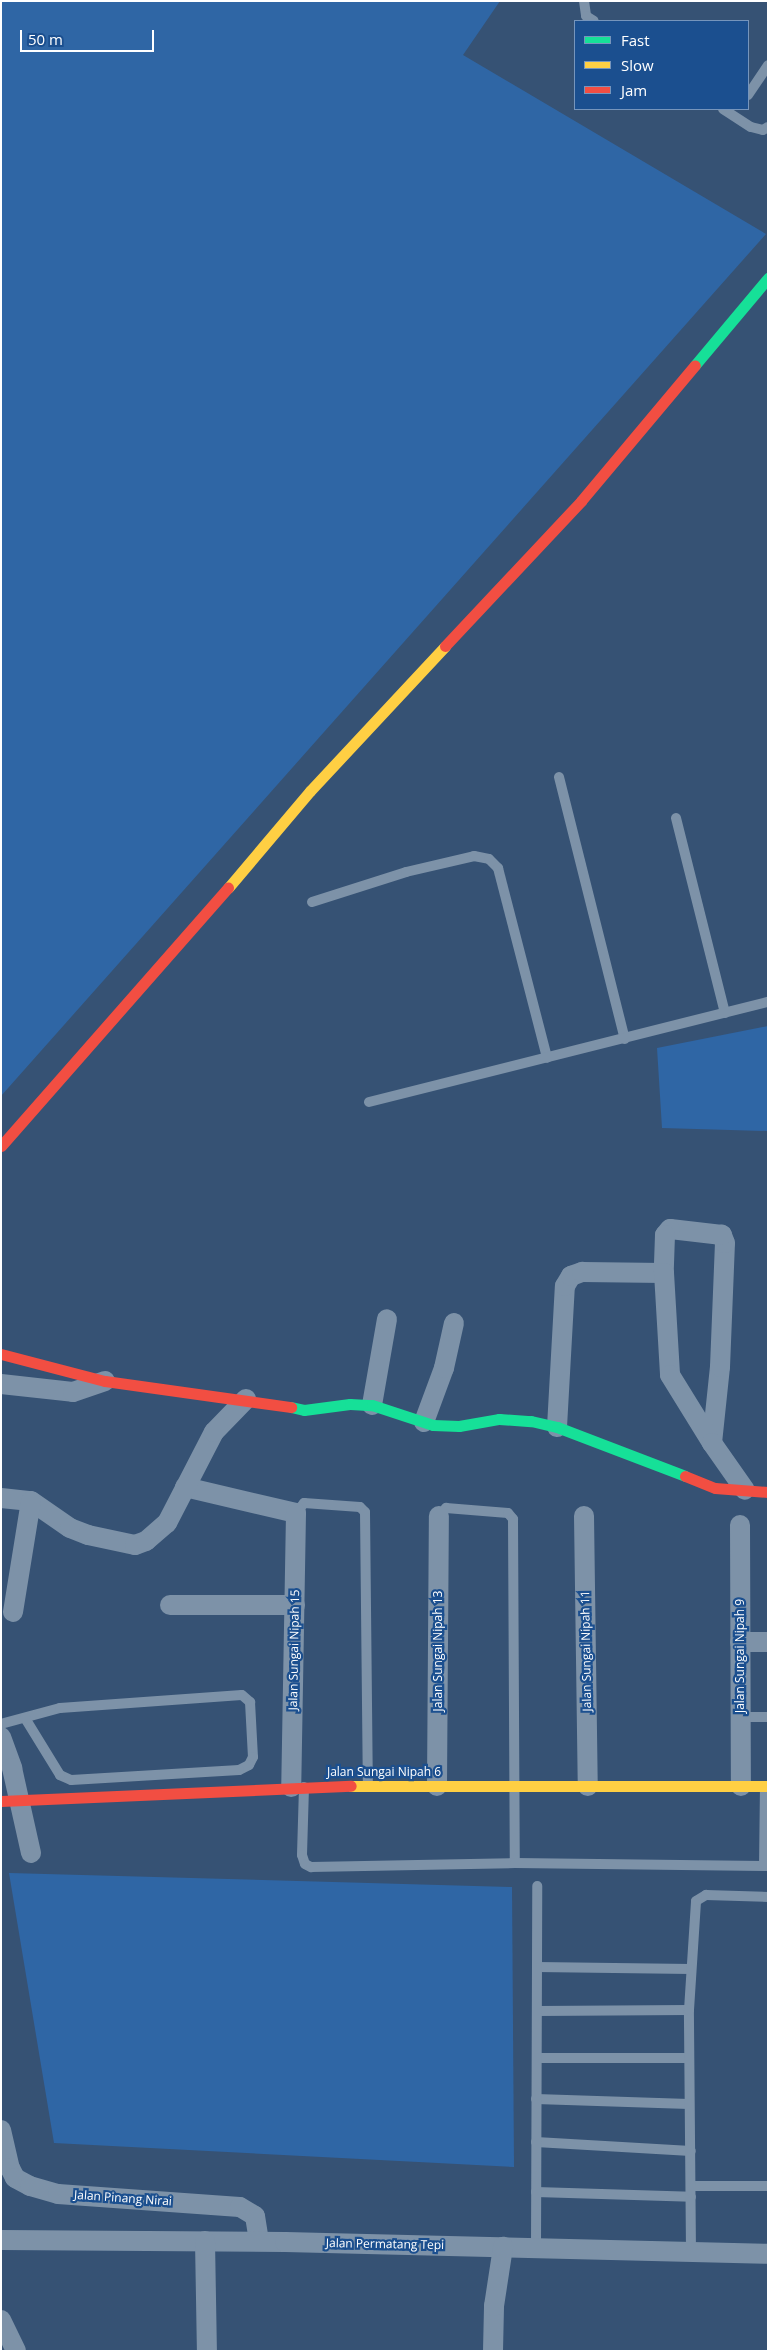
<!DOCTYPE html>
<html>
<head>
<meta charset="utf-8">
<style>
  body { margin:0 }
  #map { position:relative; width:769px; height:2352px; overflow:hidden; background:#365274; font-family:"Open Sans",sans-serif }
  div>[style] { position:absolute }
  .green>* { inset:0; background:#2f66a5 }
  .lane>* { height:10px; margin:-5px; padding:0 5px; transform-origin:5px; border-radius:5px; background:#7d92a8 }
  .street>* { height:20px; margin:-10px; padding:0 10px; transform-origin:10px; border-radius:10px; background:#7d92a8 }
  .fast>* { height:11px; margin:-5.5px; padding:0 5.5px; transform-origin:5.5px; border-radius:5.5px; background:#16e098 }
  .slow>* { height:11px; margin:-5.5px; padding:0 5.5px; transform-origin:5.5px; border-radius:5.5px; background:#ffcf43 }
  .jam>* { height:11px; margin:-5.5px; padding:0 5.5px; transform-origin:5.5px; border-radius:5.5px; background:#f24e42 }
  span { translate:-50% -50%; white-space:nowrap; text-align:center; line-height:1.15; -webkit-text-stroke:4.5px #1b4f8f; paint-order:stroke }
  .street-label { font-size:12px; color:#fff }
  .frame { position:absolute; inset:0; border:2px solid #fff; pointer-events:none }
  .legend { position:absolute; left:574px; top:20px; width:175px; height:90px; box-sizing:border-box; background:#1b4f8f; border:1px solid #7695bc; margin:0; padding:6px 9px; list-style:none; font-size:15px; color:#fff }
  .legend li { display:flex; align-items:center; gap:10px; height:25px }
  .legend b { width:25px; border:1px solid #7695bc }
  .scale { position:absolute; left:20px; top:30px; width:134px; height:22px; box-sizing:border-box; border:2px solid #fff; border-top:0; padding-left:6px; font-size:15px; line-height:18px; white-space:nowrap; color:#fff; -webkit-text-stroke:4px #1b4f8f; paint-order:stroke }
</style>
</head>
<body>
<div id="map">
  <div class="green">
    <div style="clip-path:polygon(1px 1px,500px 1px,463px 55px,766px 234px,1px 1096px)"></div>
    <div style="clip-path:polygon(768px 1026px,768px 1131px,662px 1128px,657px 1048px)"></div>
    <div style="clip-path:polygon(9px 1873px,512px 1887px,514px 2167px,54px 2143px)"></div>
  </div>
  <div class="lane">
    <div style="left:584px;top:1px;width:15px;rotate:82deg"></div>
    <div style="left:586px;top:16px;width:9px;rotate:32deg"></div>
    <div style="left:748px;top:95px;width:36px;rotate:-56deg"></div>
    <div style="left:723px;top:109px;width:33px;rotate:33deg"></div>
    <div style="left:751px;top:127px;width:12px;rotate:14deg"></div>
    <div style="left:763px;top:130px;width:6px;rotate:-31deg"></div>
    <div style="left:559px;top:777px;width:270px;rotate:75.9deg"></div>
    <div style="left:676px;top:818px;width:201px;rotate:75.9deg"></div>
    <div style="left:312px;top:902px;width:99px;rotate:-17.7deg"></div>
    <div style="left:406px;top:872px;width:70px;rotate:-13.2deg"></div>
    <div style="left:474px;top:856px;width:15px;rotate:11deg"></div>
    <div style="left:489px;top:859px;width:13px;rotate:45deg"></div>
    <div style="left:498px;top:868px;width:196px;rotate:75.5deg"></div>
    <div style="left:369px;top:1102px;width:411px;rotate:-14.1deg"></div>
    <div style="left:296px;top:1513px;width:13px;rotate:-51deg"></div>
    <div style="left:304px;top:1503px;width:56px;rotate:4.1deg"></div>
    <div style="left:360px;top:1507px;width:7px;rotate:45deg"></div>
    <div style="left:365px;top:1512px;width:273px;rotate:89.4deg"></div>
    <div style="left:439px;top:1516px;width:11px;rotate:-49deg"></div>
    <div style="left:446px;top:1508px;width:62px;rotate:4.6deg"></div>
    <div style="left:508px;top:1513px;width:8px;rotate:50deg"></div>
    <div style="left:513px;top:1519px;width:344px;rotate:89.7deg"></div>
    <div style="left:740px;top:1717px;width:28px"></div>
    <div style="left:1px;top:1724px;width:61px;rotate:-15.2deg"></div>
    <div style="left:60px;top:1708px;width:182px;rotate:-4.1deg"></div>
    <div style="left:242px;top:1695px;width:11px;rotate:41deg"></div>
    <div style="left:250px;top:1702px;width:55px;rotate:86.9deg"></div>
    <div style="left:253px;top:1757px;width:9px;rotate:117deg"></div>
    <div style="left:249px;top:1765px;width:11px;rotate:153deg"></div>
    <div style="left:239px;top:1770px;width:168px;rotate:176.6deg"></div>
    <div style="left:71px;top:1780px;width:12px;rotate:-156deg"></div>
    <div style="left:60px;top:1775px;width:67px;rotate:-121.6deg"></div>
    <div style="left:304px;top:1787px;width:68px;rotate:91.7deg"></div>
    <div style="left:302px;top:1855px;width:9px;rotate:72deg"></div>
    <div style="left:305px;top:1864px;width:7px;rotate:27deg"></div>
    <div style="left:311px;top:1867px;width:204px;rotate:-1.1deg"></div>
    <div style="left:515px;top:1863px;width:253px;rotate:0.7deg"></div>
    <div style="left:764px;top:1866px;width:79px;rotate:-89.3deg"></div>
    <div style="left:537px;top:1967px;width:154px;rotate:0.7deg"></div>
    <div style="left:537px;top:2011px;width:152px;rotate:-0.4deg"></div>
    <div style="left:537px;top:2058px;width:152px"></div>
    <div style="left:536px;top:2099px;width:153px;rotate:1.9deg"></div>
    <div style="left:536px;top:2142px;width:155px;rotate:3.3deg"></div>
    <div style="left:692px;top:2186px;width:76px"></div>
    <div style="left:536px;top:2192px;width:155px;rotate:1.8deg"></div>
    <div style="left:536px;top:2248px;width:362px;rotate:-89.8deg"></div>
    <div style="left:691px;top:2252px;width:242px;rotate:-90.5deg"></div>
    <div style="left:689px;top:2010px;width:109px;rotate:-86.3deg"></div>
    <div style="left:696px;top:1901px;width:12px;rotate:-31deg"></div>
    <div style="left:706px;top:1895px;width:62px;rotate:1.8deg"></div>
  </div>
  <div class="street">
    <div style="left:1px;top:1384px;width:72px;rotate:6.3deg"></div>
    <div style="left:73px;top:1392px;width:34px;rotate:-19deg"></div>
    <div style="left:372px;top:1405px;width:87px;rotate:-80.1deg"></div>
    <div style="left:424px;top:1422px;width:58px;rotate:-69.7deg"></div>
    <div style="left:444px;top:1368px;width:46px;rotate:-77.5deg"></div>
    <div style="left:557px;top:1427px;width:141px;rotate:-86.8deg"></div>
    <div style="left:565px;top:1286px;width:12px;rotate:-59deg"></div>
    <div style="left:571px;top:1276px;width:12px;rotate:-20deg"></div>
    <div style="left:582px;top:1272px;width:82px;rotate:0.7deg"></div>
    <div style="left:712px;top:1443px;width:76px;rotate:-84deg"></div>
    <div style="left:720px;top:1367px;width:124px;rotate:-87.7deg"></div>
    <div style="left:725px;top:1243px;width:9px;rotate:-111deg"></div>
    <div style="left:722px;top:1235px;width:52px;rotate:-173.4deg"></div>
    <div style="left:670px;top:1229px;width:8px;rotate:130deg"></div>
    <div style="left:665px;top:1235px;width:38px;rotate:92deg"></div>
    <div style="left:664px;top:1273px;width:102px;rotate:86.6deg"></div>
    <div style="left:670px;top:1375px;width:80px;rotate:58.3deg"></div>
    <div style="left:712px;top:1443px;width:57px;rotate:54.9deg"></div>
    <div style="left:185px;top:1487px;width:114px;rotate:13.2deg"></div>
    <div style="left:296px;top:1513px;width:274px;rotate:91deg"></div>
    <div style="left:1px;top:1498px;width:30px;rotate:6deg"></div>
    <div style="left:31px;top:1501px;width:47px;rotate:34.7deg"></div>
    <div style="left:70px;top:1528px;width:19px;rotate:21deg"></div>
    <div style="left:88px;top:1535px;width:48px;rotate:12deg"></div>
    <div style="left:135px;top:1545px;width:12px;rotate:-20deg"></div>
    <div style="left:146px;top:1541px;width:28px;rotate:-41deg"></div>
    <div style="left:167px;top:1523px;width:102px;rotate:-62.7deg"></div>
    <div style="left:214px;top:1432px;width:46px;rotate:-45.9deg"></div>
    <div style="left:584px;top:1516px;width:270px;rotate:89.2deg"></div>
    <div style="left:740px;top:1525px;width:261px;rotate:89.8deg"></div>
    <div style="left:170px;top:1605px;width:125px"></div>
    <div style="left:13px;top:1612px;width:112px;rotate:-80.8deg"></div>
    <div style="left:740px;top:1642px;width:28px"></div>
    <div style="left:1px;top:1737px;width:33px;rotate:70deg"></div>
    <div style="left:12px;top:1768px;width:87px;rotate:77.4deg"></div>
    <div style="left:437px;top:1786px;width:270px;rotate:-89.6deg"></div>
    <div style="left:1px;top:2130px;width:39px;rotate:77deg"></div>
    <div style="left:10px;top:2168px;width:11px;rotate:63deg"></div>
    <div style="left:15px;top:2178px;width:17px;rotate:28deg"></div>
    <div style="left:30px;top:2186px;width:29px;rotate:16deg"></div>
    <div style="left:58px;top:2194px;width:182px;rotate:4.1deg"></div>
    <div style="left:240px;top:2207px;width:17px;rotate:31deg"></div>
    <div style="left:255px;top:2216px;width:25px;rotate:81deg"></div>
    <div style="left:1px;top:2240px;width:284px;rotate:0.4deg"></div>
    <div style="left:285px;top:2242px;width:483px;rotate:1.4deg"></div>
    <div style="left:205px;top:2241px;width:110px;rotate:89deg"></div>
    <div style="left:1px;top:2320px;width:34px;rotate:64deg"></div>
    <div style="left:493px;top:2351px;width:45px;rotate:-88.7deg"></div>
    <div style="left:494px;top:2306px;width:60px;rotate:-81.3deg"></div>
  </div>
  <div class="fast">
    <div style="left:695px;top:365px;width:114px;rotate:-50deg"></div>
    <div style="left:291px;top:1407px;width:13px;rotate:13deg"></div>
    <div style="left:304px;top:1410px;width:46px;rotate:-7.4deg"></div>
    <div style="left:350px;top:1404px;width:22px;rotate:3deg"></div>
    <div style="left:372px;top:1405px;width:64px;rotate:18.2deg"></div>
    <div style="left:433px;top:1425px;width:26px;rotate:2deg"></div>
    <div style="left:459px;top:1426px;width:41px;rotate:-9.9deg"></div>
    <div style="left:499px;top:1419px;width:32px;rotate:4deg"></div>
    <div style="left:531px;top:1421px;width:27px;rotate:13deg"></div>
    <div style="left:557px;top:1427px;width:137px;rotate:20.9deg"></div>
  </div>
  <div class="slow">
    <div style="left:228px;top:888px;width:127px;rotate:-49.8deg"></div>
    <div style="left:310px;top:791px;width:198px;rotate:-47deg"></div>
    <div style="left:351px;top:1786px;width:417px"></div>
  </div>
  <div class="jam">
    <div style="left:445px;top:646px;width:199px;rotate:-46.8deg"></div>
    <div style="left:581px;top:501px;width:177px;rotate:-50deg"></div>
    <div style="left:1px;top:1146px;width:344px;rotate:-48.7deg"></div>
    <div style="left:1px;top:1354px;width:107px;rotate:14.6deg"></div>
    <div style="left:105px;top:1381px;width:188px;rotate:8deg"></div>
    <div style="left:685px;top:1476px;width:32px;rotate:22deg"></div>
    <div style="left:715px;top:1488px;width:53px;rotate:4.3deg"></div>
    <div style="left:1px;top:1801px;width:350px;rotate:-2.5deg"></div>
  </div>
  <div class="street-label">
    <span style="left:294px;top:1650px;rotate:-89deg">Jalan Sungai Nipah 15</span>
    <span style="left:438px;top:1651px;rotate:-90deg">Jalan Sungai Nipah 13</span>
    <span style="left:586px;top:1651px;rotate:-91deg">Jalan Sungai Nipah 11</span>
    <span style="left:740px;top:1656px;rotate:-90deg">Jalan Sungai Nipah 9</span>
    <span style="left:384px;top:1772px">Jalan Sungai Nipah 6</span>
    <span style="left:123px;top:2198px;rotate:4deg">Jalan Pinang Nirai</span>
    <span style="left:385px;top:2244px;rotate:1deg">Jalan Permatang Tepi</span>
  </div>
  <div class="frame"></div>
  <ul class="legend">
  <li><b style="height:6px;background:#16e098"></b>Fast</li>
  <li><b style="height:6px;background:#ffcf43"></b>Slow</li>
  <li><b style="height:6px;background:#f24e42"></b>Jam</li>
  </ul>
  <div class="scale">50 m</div>
</div>
</body>
</html>
